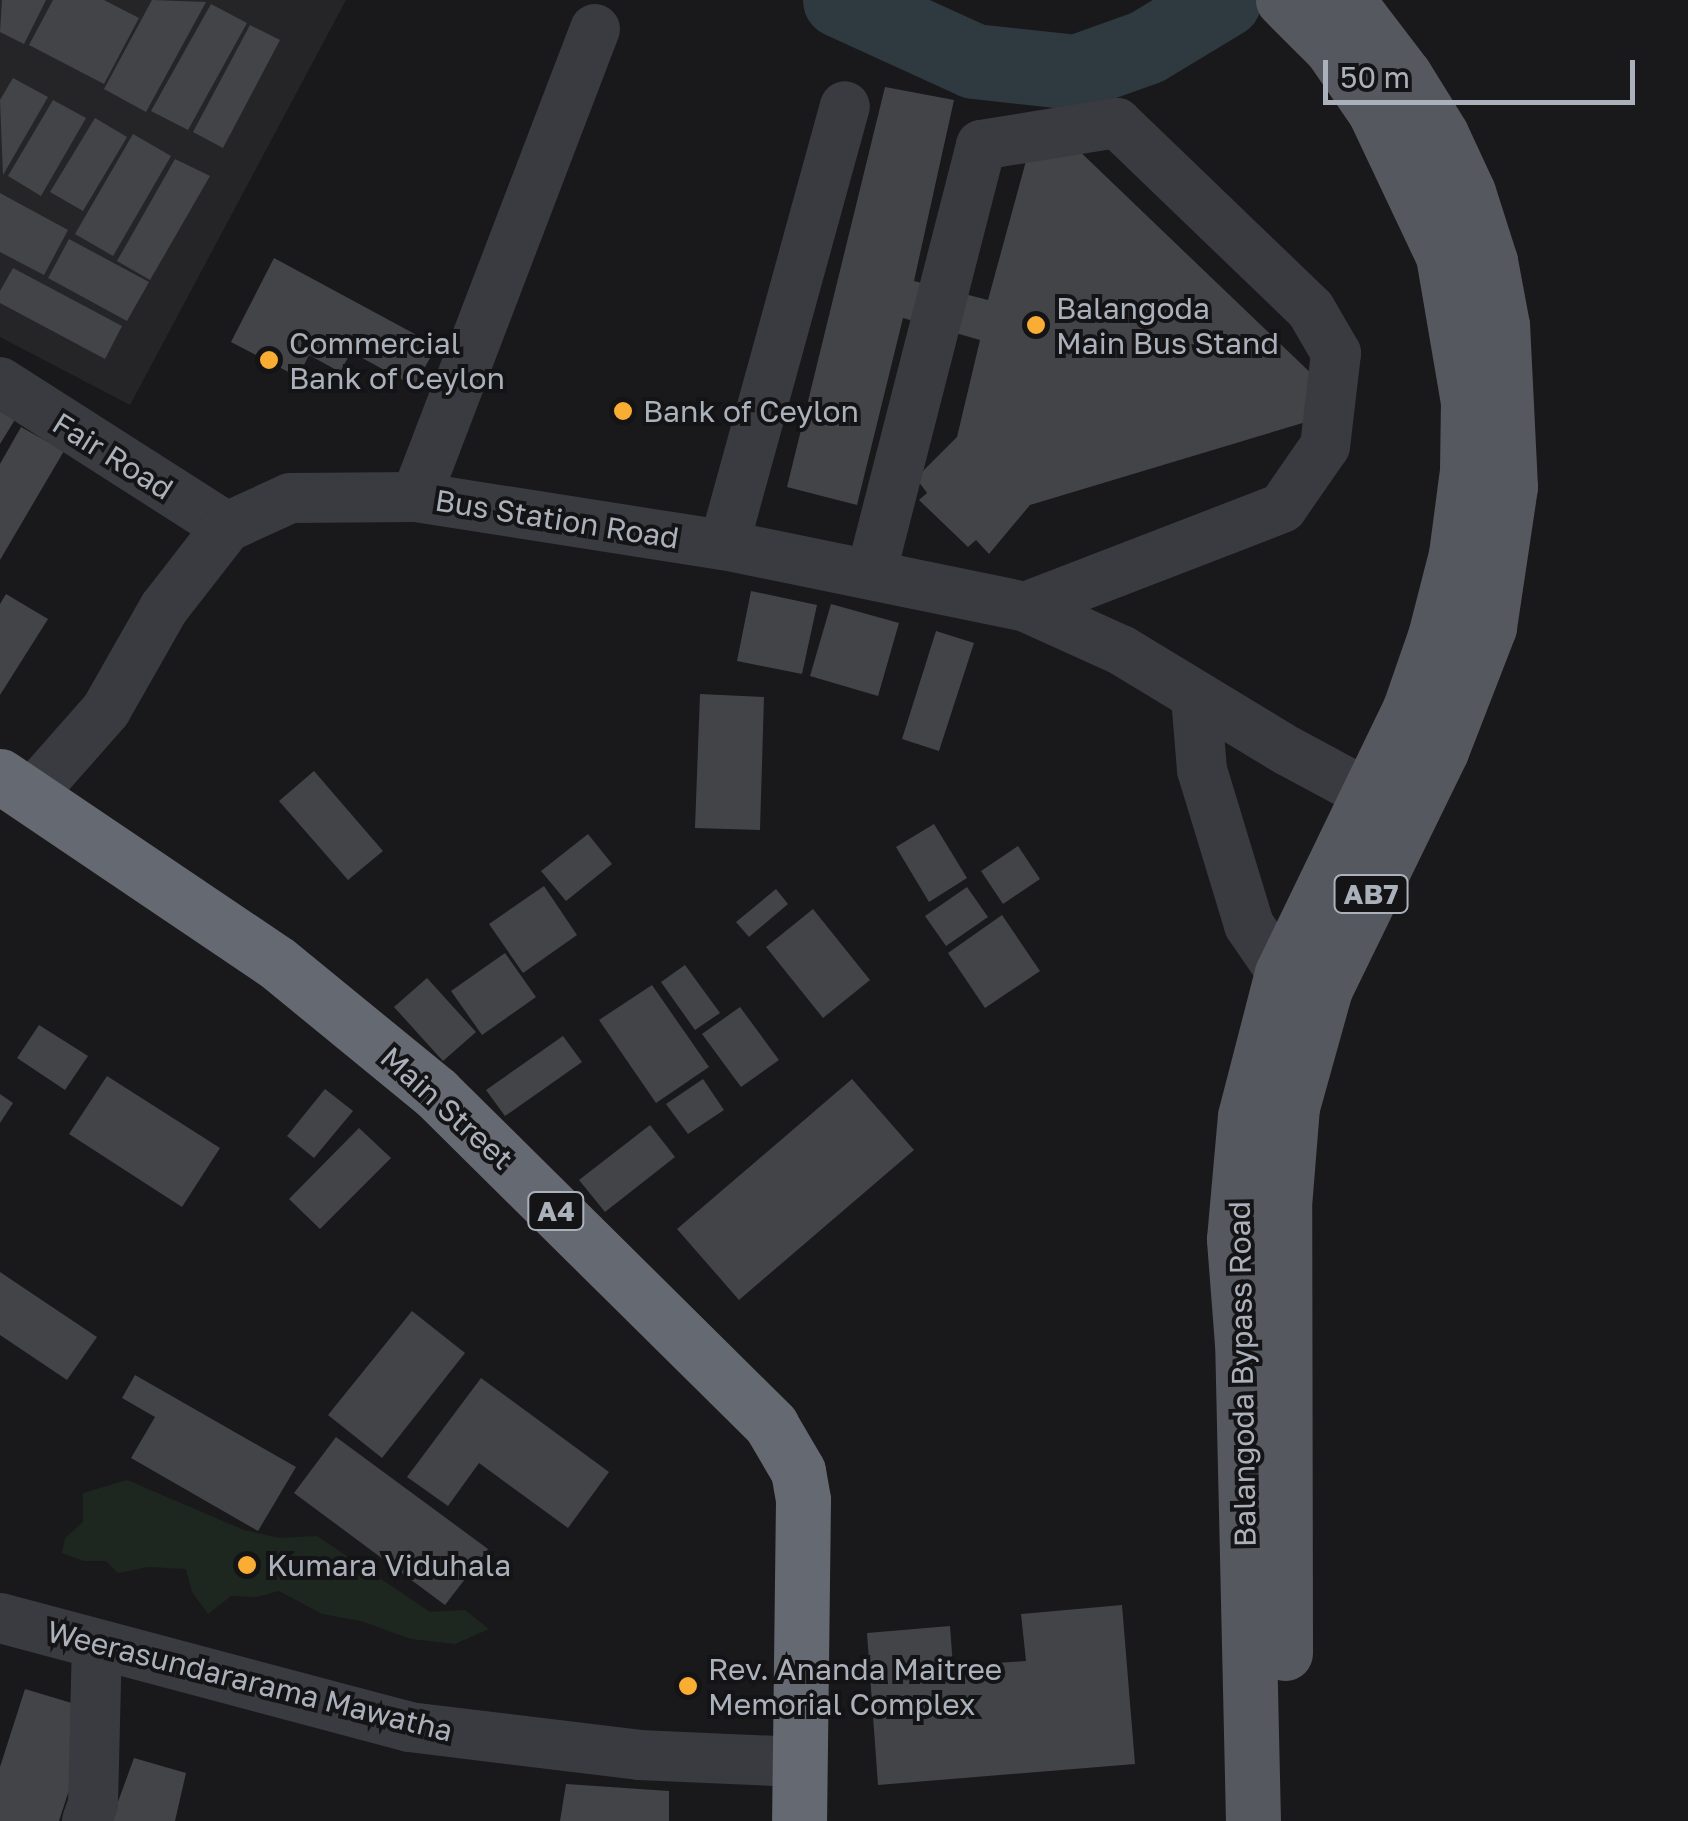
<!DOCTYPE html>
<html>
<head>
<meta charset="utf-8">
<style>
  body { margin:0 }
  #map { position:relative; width:1688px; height:1821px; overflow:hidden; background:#19191b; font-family:"Golos Text",sans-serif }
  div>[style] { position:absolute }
  .built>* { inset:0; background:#252528 }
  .green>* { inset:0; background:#1e271f }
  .river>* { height:75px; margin:-37.5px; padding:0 37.5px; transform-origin:37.5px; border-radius:37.5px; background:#2e3940 }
  .building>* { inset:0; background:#434448 }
  .minor>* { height:50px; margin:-25px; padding:0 25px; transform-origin:25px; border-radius:25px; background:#3a3b40 }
  .major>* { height:55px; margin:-27.5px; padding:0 27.5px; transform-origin:27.5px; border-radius:27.5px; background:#55585f }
  .highway>* { height:55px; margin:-27.5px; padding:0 27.5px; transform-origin:27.5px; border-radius:27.5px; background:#656972 }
  .dots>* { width:28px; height:28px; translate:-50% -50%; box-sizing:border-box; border:5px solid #141416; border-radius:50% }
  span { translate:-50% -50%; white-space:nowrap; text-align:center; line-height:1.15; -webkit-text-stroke:8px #141416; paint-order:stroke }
  .shield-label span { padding:2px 8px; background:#141416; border:2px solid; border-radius:8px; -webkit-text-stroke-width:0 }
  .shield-label { font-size:28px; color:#abb1bb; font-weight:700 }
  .poi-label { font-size:30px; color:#abb1bb }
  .left { translate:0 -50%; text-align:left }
  .street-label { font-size:30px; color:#abb1bb }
  .scale { position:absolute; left:1323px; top:60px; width:312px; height:45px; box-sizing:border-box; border:5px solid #abb1bb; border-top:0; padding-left:12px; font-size:30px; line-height:35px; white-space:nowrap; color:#abb1bb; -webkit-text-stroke:8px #141416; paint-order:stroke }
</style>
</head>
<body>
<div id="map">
  <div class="built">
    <div style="clip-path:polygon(0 0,346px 0,130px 405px,0 337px)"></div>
  </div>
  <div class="green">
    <div style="clip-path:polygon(127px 1480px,244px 1530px,279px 1538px,317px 1536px,430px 1612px,465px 1610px,489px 1629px,455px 1644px,411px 1639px,361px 1621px,322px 1614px,279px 1591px,256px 1597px,231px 1596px,208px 1614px,192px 1592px,186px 1569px,148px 1567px,118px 1573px,106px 1561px,84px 1561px,62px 1553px,65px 1538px,83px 1522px,83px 1493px)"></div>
  </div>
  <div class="river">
    <div style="left:840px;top:0;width:147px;rotate:24.5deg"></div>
    <div style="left:974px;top:61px;width:103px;rotate:6.2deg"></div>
    <div style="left:1076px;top:72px;width:74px;rotate:-19.7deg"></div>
    <div style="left:1146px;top:47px;width:91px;rotate:-31.1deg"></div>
  </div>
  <div class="building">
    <div style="clip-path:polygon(2px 0,46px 0,24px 44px,0 32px)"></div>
    <div style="clip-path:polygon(53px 0,104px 0,139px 18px,104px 84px,29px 45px)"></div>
    <div style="clip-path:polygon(152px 0,206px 2px,146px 112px,104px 89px)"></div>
    <div style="clip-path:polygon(211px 4px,247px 23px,188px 130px,151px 111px)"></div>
    <div style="clip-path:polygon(250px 25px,280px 40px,223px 148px,193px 132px)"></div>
    <div style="clip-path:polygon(13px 78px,48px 97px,3px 175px,0 100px)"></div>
    <div style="clip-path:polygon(885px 87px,954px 100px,914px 281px,988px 300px,1029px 150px,1072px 144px,1316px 378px,1316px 419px,1030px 505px,989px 554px,976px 540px,968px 547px,919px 500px,927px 493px,916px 478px,957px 437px,980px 340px,903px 318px,857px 505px,787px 487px)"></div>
    <div style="clip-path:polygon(53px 100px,86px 118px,41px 196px,8px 176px)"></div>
    <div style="clip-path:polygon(95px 118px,127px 137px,83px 211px,50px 192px)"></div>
    <div style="clip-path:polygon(133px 134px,171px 156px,113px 256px,75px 234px)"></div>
    <div style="clip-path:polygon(175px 159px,210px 176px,150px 280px,117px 261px)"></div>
    <div style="clip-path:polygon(0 193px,68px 230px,44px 275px,0 252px)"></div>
    <div style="clip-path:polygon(69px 239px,149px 282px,127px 321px,48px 278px)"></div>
    <div style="clip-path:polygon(274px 258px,437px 346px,414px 386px,351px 352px,340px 372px,309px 355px,298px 377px,231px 342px)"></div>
    <div style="clip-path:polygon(13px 268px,122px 326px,105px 359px,0 303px,0 291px)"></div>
    <div style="clip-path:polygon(0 409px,16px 418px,0 444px)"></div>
    <div style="clip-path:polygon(21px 427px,64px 451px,0 560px,0 464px)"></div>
    <div style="clip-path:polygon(751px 591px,817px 605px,802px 674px,737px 661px)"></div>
    <div style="clip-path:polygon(6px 594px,48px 619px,0 695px,0 604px)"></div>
    <div style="clip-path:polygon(831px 604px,899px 623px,878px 696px,810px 676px)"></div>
    <div style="clip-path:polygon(936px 631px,974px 643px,939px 751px,902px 739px)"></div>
    <div style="clip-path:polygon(700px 694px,764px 697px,760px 830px,695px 828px)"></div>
    <div style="clip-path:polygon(314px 771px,383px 851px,348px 880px,279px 801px)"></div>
    <div style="clip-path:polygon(934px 824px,967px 878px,929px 902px,896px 847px)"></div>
    <div style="clip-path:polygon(588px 834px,612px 864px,566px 901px,541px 871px)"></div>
    <div style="clip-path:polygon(1018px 846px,1040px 879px,1003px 904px,981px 871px)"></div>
    <div style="clip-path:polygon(544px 886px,577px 935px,523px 973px,489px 924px)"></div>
    <div style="clip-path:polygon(967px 887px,988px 917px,946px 946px,925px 916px)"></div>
    <div style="clip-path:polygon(776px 889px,788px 904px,749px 937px,736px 922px)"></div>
    <div style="clip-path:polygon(813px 909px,870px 980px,823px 1018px,766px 947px)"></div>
    <div style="clip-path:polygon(1002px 915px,1040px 971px,985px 1008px,948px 953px)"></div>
    <div style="clip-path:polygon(505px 953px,536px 997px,482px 1035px,451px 991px)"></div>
    <div style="clip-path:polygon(685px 965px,720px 1013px,695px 1030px,661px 982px)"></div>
    <div style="clip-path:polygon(427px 978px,476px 1032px,443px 1061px,394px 1007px)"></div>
    <div style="clip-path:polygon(652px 985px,709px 1067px,656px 1103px,599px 1020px)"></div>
    <div style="clip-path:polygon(740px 1007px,779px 1060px,741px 1087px,702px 1034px)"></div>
    <div style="clip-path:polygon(39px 1025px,88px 1056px,65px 1090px,17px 1058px)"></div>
    <div style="clip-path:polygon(563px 1036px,582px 1062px,505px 1116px,486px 1090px)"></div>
    <div style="clip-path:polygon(107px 1076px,220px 1148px,182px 1207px,69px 1134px)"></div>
    <div style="clip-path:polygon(703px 1079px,724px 1110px,688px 1134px,666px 1104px)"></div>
    <div style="clip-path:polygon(852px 1079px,914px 1150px,739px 1300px,677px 1229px)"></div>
    <div style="clip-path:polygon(325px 1089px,353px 1111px,314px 1158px,287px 1136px)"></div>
    <div style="clip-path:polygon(0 1094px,13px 1103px,0 1123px)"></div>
    <div style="clip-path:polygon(650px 1125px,675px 1157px,605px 1212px,579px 1180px)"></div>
    <div style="clip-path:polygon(359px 1128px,391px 1158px,320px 1229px,289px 1199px)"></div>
    <div style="clip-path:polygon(0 1272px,97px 1337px,67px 1380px,0 1335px)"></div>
    <div style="clip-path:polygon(412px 1311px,465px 1353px,382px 1458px,328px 1415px)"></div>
    <div style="clip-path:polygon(135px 1375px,296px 1467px,258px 1531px,131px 1458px,155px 1417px,122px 1398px)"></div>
    <div style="clip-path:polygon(481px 1378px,609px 1472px,568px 1528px,479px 1463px,448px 1506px,407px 1477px)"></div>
    <div style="clip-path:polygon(336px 1437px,488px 1549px,445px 1605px,294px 1493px)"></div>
    <div style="clip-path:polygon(1122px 1605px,1135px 1764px,878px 1785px,867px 1633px,950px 1626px,953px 1666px,1026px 1661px,1021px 1614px)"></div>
    <div style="clip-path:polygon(25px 1689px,95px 1710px,59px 1821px,0 1821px,0 1767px)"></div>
    <div style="clip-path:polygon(134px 1758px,186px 1773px,175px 1821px,111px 1821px)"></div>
    <div style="clip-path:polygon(566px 1784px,669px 1791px,669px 1821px,560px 1821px)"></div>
  </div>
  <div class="minor">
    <div style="left:0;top:382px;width:269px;rotate:32.6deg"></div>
    <div style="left:416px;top:497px;width:501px;rotate:-69.07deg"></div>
    <div style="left:724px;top:545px;width:455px;rotate:-74.6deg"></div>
    <div style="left:871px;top:574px;width:443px;rotate:-75.6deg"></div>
    <div style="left:981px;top:145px;width:138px;rotate:-9.2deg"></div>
    <div style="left:1117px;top:123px;width:269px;rotate:43.9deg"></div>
    <div style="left:1311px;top:310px;width:50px;rotate:59.8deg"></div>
    <div style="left:1336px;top:353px;width:94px;rotate:96.7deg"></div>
    <div style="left:1325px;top:446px;width:75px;rotate:124.7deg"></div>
    <div style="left:1282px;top:508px;width:274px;rotate:158.9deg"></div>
    <div style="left:1196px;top:697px;width:73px;rotate:85.3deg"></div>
    <div style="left:1202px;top:770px;width:162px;rotate:73.1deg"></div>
    <div style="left:1249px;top:925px;width:58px;rotate:55.5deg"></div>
    <div style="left:1282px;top:973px;width:36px;rotate:21deg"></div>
    <div style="left:32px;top:794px;width:112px;rotate:-48.6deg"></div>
    <div style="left:106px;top:710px;width:117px;rotate:-60.4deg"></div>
    <div style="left:164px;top:608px;width:103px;rotate:-52.1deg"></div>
    <div style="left:227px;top:527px;width:69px;rotate:-24.7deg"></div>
    <div style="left:290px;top:498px;width:126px;rotate:-0.5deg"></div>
    <div style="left:416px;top:497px;width:312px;rotate:8.9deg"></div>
    <div style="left:724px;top:545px;width:308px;rotate:11.6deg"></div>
    <div style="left:1026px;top:607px;width:104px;rotate:24.4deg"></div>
    <div style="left:1121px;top:650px;width:195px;rotate:31.2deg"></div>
    <div style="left:1288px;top:751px;width:133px;rotate:28.3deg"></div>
    <div style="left:0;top:1618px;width:423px;rotate:14.9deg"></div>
    <div style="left:409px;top:1727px;width:232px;rotate:6.9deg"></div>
    <div style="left:639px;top:1755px;width:161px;rotate:2.5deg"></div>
    <div style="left:87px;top:1821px;width:18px;rotate:-71deg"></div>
    <div style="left:93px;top:1804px;width:159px;rotate:-88.6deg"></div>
  </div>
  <div class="major">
    <div style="left:1285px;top:1653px;width:447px;rotate:-90.1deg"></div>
    <div style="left:1284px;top:1206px;width:99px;rotate:-85.4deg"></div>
    <div style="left:1292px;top:1107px;width:123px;rotate:-74.4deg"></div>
    <div style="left:1325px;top:989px;width:265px;rotate:-64deg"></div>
    <div style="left:1441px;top:751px;width:133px;rotate:-68.8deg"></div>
    <div style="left:1489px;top:627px;width:142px;rotate:-81.5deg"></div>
    <div style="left:1510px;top:487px;width:162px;rotate:-92.8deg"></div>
    <div style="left:1502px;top:325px;width:65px;rotate:-100.6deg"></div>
    <div style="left:1490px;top:261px;width:72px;rotate:-107.7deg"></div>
    <div style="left:1468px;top:192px;width:64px;rotate:-115deg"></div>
    <div style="left:1441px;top:134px;width:68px;rotate:-121.8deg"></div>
    <div style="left:1405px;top:76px;width:96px;rotate:-127.3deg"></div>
    <div style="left:1253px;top:1821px;width:477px;rotate:-91.3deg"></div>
    <div style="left:1242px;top:1344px;width:105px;rotate:-94.4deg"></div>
    <div style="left:1234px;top:1239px;width:123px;rotate:-84.9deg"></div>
    <div style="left:1245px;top:1116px;width:148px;rotate:-75.5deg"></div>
    <div style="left:1282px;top:973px;width:294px;rotate:-64.2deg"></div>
    <div style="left:1410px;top:708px;width:76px;rotate:-70.9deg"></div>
    <div style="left:1435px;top:636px;width:85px;rotate:-75.6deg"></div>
    <div style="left:1456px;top:554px;width:84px;rotate:-82.5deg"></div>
    <div style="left:1467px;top:471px;width:69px;rotate:-89.2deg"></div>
    <div style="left:1468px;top:402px;width:148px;rotate:-99.7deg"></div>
    <div style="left:1443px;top:256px;width:159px;rotate:-115.3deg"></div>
    <div style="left:1375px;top:112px;width:78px;rotate:-124.5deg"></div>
    <div style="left:1331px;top:48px;width:68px;rotate:-135deg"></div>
  </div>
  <div class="highway">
    <div style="left:0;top:776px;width:333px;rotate:34deg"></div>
    <div style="left:276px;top:962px;width:207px;rotate:39.3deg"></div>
    <div style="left:436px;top:1093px;width:472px;rotate:44.7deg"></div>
    <div style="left:771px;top:1425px;width:53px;rotate:59.6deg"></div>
    <div style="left:798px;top:1471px;width:29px;rotate:80deg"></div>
    <div style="left:803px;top:1500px;width:321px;rotate:90.7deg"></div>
  </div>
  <div class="dots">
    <div style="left:1036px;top:325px;background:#f9ad33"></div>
    <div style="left:269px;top:360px;background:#f9ad33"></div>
    <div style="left:623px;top:411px;background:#f9ad33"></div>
    <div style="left:247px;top:1565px;background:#f9ad33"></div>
    <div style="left:688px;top:1686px;background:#f9ad33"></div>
  </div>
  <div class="shield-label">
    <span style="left:1371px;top:894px">AB7</span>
    <span style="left:556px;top:1211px">A4</span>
  </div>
  <div class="poi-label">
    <span class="left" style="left:1056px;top:325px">Balangoda<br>Main Bus Stand</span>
    <span class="left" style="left:289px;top:360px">Commercial<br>Bank of Ceylon</span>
    <span class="left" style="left:643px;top:411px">Bank of Ceylon</span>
    <span class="left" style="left:267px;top:1565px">Kumara Viduhala</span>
    <span class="left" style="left:708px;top:1686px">Rev. Ananda Maitree<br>Memorial Complex</span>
  </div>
  <div class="street-label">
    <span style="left:113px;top:456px;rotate:32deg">Fair Road</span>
    <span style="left:557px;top:519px;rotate:9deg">Bus Station Road</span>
    <span style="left:447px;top:1108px;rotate:42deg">Main Street</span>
    <span style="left:1242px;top:1374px;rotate:-91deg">Balangoda Bypass Road</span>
    <span style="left:250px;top:1681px;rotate:14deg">Weerasundararama Mawatha</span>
  </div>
  <div class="scale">50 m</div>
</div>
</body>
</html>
